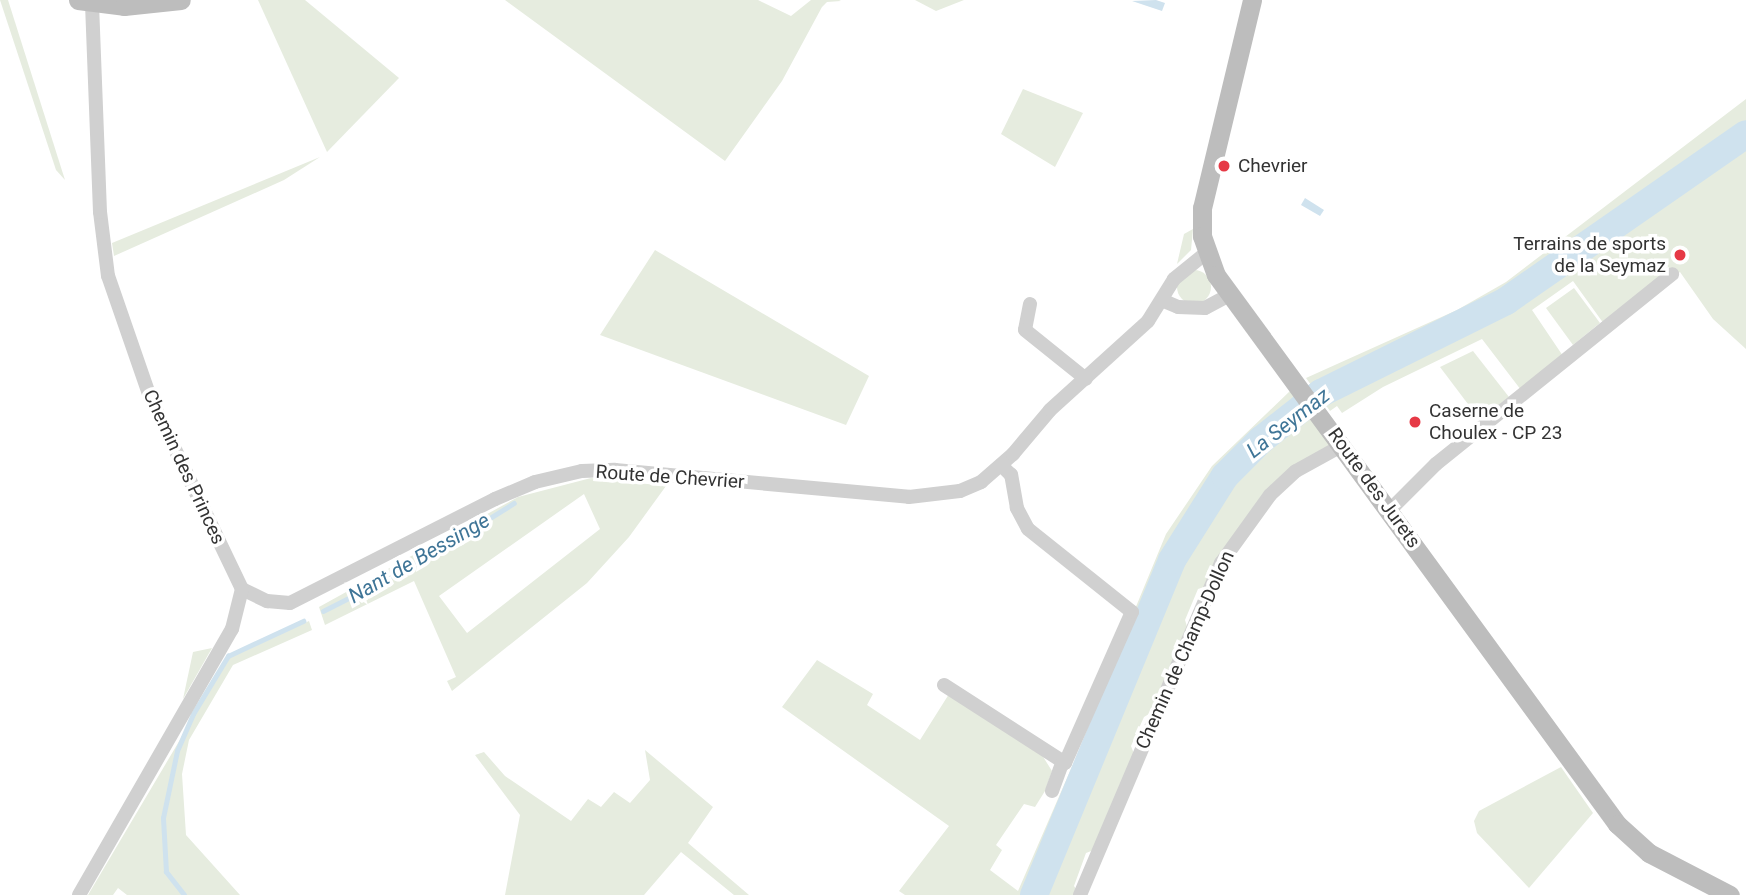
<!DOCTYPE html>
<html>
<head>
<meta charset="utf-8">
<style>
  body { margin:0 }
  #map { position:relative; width:1746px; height:895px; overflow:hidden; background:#fff; font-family:Roboto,sans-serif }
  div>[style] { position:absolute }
  .green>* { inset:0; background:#e6ecdf }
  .round { border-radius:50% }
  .water>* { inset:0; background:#cfe2ee }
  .stream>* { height:4.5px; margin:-2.25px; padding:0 2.25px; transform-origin:2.25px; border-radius:2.25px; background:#cfe2ee }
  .river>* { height:28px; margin:-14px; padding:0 14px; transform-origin:14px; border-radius:14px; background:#cfe2ee }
  .street>* { height:14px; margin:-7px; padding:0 7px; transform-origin:7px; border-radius:7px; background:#d0d0d0 }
  .secondary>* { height:19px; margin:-9.5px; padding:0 9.5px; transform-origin:9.5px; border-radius:9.5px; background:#bdbdbd }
  .dots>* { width:19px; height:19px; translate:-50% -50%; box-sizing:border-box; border:4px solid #fff; border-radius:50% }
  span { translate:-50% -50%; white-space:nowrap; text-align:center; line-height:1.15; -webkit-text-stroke:7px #fff; paint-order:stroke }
  .poi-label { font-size:19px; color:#333 }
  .left { translate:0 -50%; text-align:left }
  .right { translate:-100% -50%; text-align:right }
  .street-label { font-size:19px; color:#333 }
  .water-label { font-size:21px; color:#3f7597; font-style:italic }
</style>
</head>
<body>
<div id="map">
  <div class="green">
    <div style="clip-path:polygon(0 0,8px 0,65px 180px,56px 170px)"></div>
    <div style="clip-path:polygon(258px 0,305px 0,399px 78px,327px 152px)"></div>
    <div style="clip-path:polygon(505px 0,758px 0,791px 16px,811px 0,839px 0,841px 1px,827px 2px,822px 7px,782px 81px,725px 161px)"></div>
    <div style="clip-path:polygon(915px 0,964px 0,936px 11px)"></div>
    <div style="clip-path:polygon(1023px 89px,1083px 113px,1055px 167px,1001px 134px)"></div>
    <div style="clip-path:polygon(1746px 99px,1746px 349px,1713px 319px,1680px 272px,1609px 331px,1573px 281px,1532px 310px,1563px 356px,1521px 390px,1482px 339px,1383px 387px,1342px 413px,1337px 406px,1330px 411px,1306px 378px,1457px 310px,1506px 282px)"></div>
    <div style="clip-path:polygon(320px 157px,284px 180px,114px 256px,112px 243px)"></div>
    <div style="clip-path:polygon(1193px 229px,1191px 250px,1177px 264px,1184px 234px)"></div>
    <div style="clip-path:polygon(655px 250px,869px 376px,846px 425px,600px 335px)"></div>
    <div class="round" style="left:1177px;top:270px;width:34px;height:34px"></div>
    <div style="clip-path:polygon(1574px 288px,1600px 323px,1573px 345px,1546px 308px)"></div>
    <div style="clip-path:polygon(1473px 351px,1509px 397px,1480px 420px,1440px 367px)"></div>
    <div style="clip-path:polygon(1290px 391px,1343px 445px,1296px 471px,1210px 585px,1198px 589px,1185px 620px,1189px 633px,1157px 709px,1144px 717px,1131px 746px,1136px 759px,1099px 848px,1086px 853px,1074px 886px,1080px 895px,905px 895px,899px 891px,949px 826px,782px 707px,817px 660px,873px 694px,867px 705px,920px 740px,949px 694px,1042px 755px,1052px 771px,1045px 791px,1035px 807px,1024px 804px,996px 845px,1002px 850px,990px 870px,1018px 891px,1133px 626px,1135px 609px,1166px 534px,1212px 466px)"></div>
    <div style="clip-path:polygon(evenodd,591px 478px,666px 486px,629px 537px,587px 583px,452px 691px,447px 681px,456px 677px,414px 581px,325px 625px,319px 607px,518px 497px,591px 478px,584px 494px,600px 529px,467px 633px,439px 596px,584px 494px)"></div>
    <div style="clip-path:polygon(309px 621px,312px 630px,233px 665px,189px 740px,182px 774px,186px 835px,240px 895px,127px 895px,118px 888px,113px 895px,88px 895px,229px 657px)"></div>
    <div style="clip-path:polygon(212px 648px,183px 699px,193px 652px)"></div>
    <div style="clip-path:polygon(645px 750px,713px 807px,688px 843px,749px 895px,734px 895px,681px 852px,644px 895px,505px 895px,520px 815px,475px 755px,484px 752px,505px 776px,571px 821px,588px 799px,601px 807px,614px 792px,630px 803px,650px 780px)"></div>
    <div style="clip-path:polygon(1561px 767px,1593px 813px,1529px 888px,1477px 833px,1474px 821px,1479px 811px)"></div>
  </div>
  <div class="water">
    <div style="clip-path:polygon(1156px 0,1165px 3px,1162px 11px,1132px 1px)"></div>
    <div style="clip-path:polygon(1305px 198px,1324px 210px,1320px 216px,1301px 205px)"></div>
  </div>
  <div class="stream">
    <div style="left:323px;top:611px;width:104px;rotate:-26.8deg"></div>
    <div style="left:416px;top:564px;width:115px;rotate:-31.9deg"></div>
    <div style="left:184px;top:895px;width:29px;rotate:-128deg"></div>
    <div style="left:166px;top:872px;width:54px;rotate:-93.2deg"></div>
    <div style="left:163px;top:818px;width:68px;rotate:-78.2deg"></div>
    <div style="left:177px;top:751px;width:40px;rotate:-66.6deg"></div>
    <div style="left:193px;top:714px;width:68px;rotate:-58.9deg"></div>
    <div style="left:228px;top:656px;width:83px;rotate:-25deg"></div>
  </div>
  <div class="river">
    <div style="left:1034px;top:895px;width:362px;rotate:-67.6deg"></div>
    <div style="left:1172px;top:560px;width:99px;rotate:-57.8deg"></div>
    <div style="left:1225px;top:476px;width:51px;rotate:-45deg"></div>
    <div style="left:1261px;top:440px;width:76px;rotate:-38.1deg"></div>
    <div style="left:1321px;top:393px;width:207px;rotate:-26.4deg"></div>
    <div style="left:1506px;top:301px;width:292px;rotate:-34.8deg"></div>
  </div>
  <div class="street">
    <div style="left:1164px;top:301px;width:15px;rotate:23deg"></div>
    <div style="left:1178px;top:307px;width:27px;rotate:2deg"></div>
    <div style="left:1205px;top:308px;width:26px;rotate:-28deg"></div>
    <div style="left:1030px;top:304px;width:26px;rotate:101deg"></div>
    <div style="left:1025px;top:330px;width:78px;rotate:38.8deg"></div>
    <div style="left:1390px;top:510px;width:65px;rotate:-45deg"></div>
    <div style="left:1436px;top:464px;width:303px;rotate:-38.8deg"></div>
    <div style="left:242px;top:589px;width:28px;rotate:26deg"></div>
    <div style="left:267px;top:601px;width:23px;rotate:5deg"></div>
    <div style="left:290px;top:603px;width:230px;rotate:-26.9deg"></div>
    <div style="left:495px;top:499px;width:43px;rotate:-23deg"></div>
    <div style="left:535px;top:482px;width:48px;rotate:-13.2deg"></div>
    <div style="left:582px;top:471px;width:33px;rotate:-2deg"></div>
    <div style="left:615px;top:470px;width:295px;rotate:5.2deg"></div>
    <div style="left:909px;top:497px;width:51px;rotate:-6.7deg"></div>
    <div style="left:960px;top:491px;width:23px;rotate:-23deg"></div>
    <div style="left:981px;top:482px;width:43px;rotate:-41.2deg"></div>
    <div style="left:1013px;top:454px;width:57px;rotate:-49.9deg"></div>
    <div style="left:1050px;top:410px;width:132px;rotate:-42.2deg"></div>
    <div style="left:1148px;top:321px;width:49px;rotate:-58.2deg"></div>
    <div style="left:1174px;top:279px;width:41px;rotate:-39.1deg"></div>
    <div style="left:944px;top:685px;width:144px;rotate:32.8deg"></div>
    <div style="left:1065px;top:763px;width:165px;rotate:-66.1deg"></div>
    <div style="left:1132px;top:612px;width:133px;rotate:-141.4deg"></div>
    <div style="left:1028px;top:529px;width:24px;rotate:-118deg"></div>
    <div style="left:1017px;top:508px;width:34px;rotate:-100deg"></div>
    <div style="left:1011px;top:475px;width:14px;rotate:-135deg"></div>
    <div style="left:1052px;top:791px;width:30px;rotate:-70deg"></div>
    <div style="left:79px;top:895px;width:307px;rotate:-60.1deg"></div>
    <div style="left:232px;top:629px;width:41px;rotate:-76deg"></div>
    <div style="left:242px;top:589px;width:213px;rotate:-115.6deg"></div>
    <div style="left:150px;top:397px;width:128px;rotate:-109.1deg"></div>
    <div style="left:108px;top:276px;width:64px;rotate:-97.1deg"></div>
    <div style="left:100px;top:212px;width:212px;rotate:-92.2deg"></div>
    <div style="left:1080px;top:895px;width:361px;rotate:-67deg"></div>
    <div style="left:1221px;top:563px;width:84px;rotate:-54.2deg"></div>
    <div style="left:1270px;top:495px;width:35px;rotate:-43deg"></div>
    <div style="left:1296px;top:471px;width:54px;rotate:-29deg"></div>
  </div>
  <div class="secondary">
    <div style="left:78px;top:0;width:46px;rotate:7.4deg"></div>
    <div style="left:124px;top:6px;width:57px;rotate:-6deg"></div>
    <div style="left:1252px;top:0;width:214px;rotate:103.5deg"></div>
    <div style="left:1202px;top:208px;width:28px;rotate:90deg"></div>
    <div style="left:1202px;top:236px;width:41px;rotate:70.3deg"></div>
    <div style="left:1216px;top:275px;width:680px;rotate:53.85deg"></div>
    <div style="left:1617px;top:824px;width:43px;rotate:42.2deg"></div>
    <div style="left:1649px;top:853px;width:91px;rotate:27.4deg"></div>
  </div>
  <div class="dots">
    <div style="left:1224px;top:166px;background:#e63946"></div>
    <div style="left:1680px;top:255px;background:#e63946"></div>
    <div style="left:1415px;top:422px;background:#e63946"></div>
  </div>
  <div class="poi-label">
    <span class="left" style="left:1238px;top:166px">Chevrier</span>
    <span class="right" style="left:1666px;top:255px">Terrains de sports<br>de la Seymaz</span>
    <span class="left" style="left:1429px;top:422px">Caserne de<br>Choulex - CP 23</span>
  </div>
  <div class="street-label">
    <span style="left:184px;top:467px;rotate:65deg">Chemin des Princes</span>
    <span style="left:670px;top:477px;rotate:4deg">Route de Chevrier</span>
    <span style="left:1374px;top:488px;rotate:54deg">Route des Jurets</span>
    <span style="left:1185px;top:650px;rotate:-66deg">Chemin de Champ-Dollon</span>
  </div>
  <div class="water-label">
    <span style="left:1288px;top:423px;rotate:-38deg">La Seymaz</span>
    <span style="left:419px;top:558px;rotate:-30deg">Nant de Bessinge</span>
  </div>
</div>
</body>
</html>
